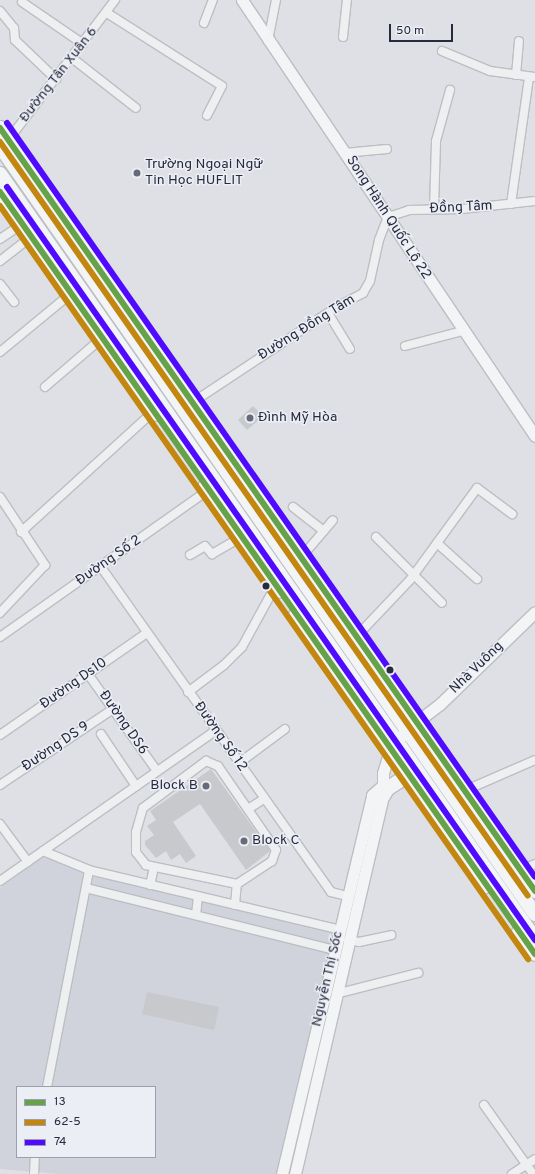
<!DOCTYPE html>
<html>
<head>
<meta charset="utf-8">
<style>
  body { margin:0 }
  #map { position:relative; width:535px; height:1174px; overflow:hidden; background:#dfe0e5; font-family:Overpass,sans-serif }
  div>[style] { position:absolute }
  .built>* { inset:0; background:#d0d3db }
  .building>* { inset:0; background:#c7c9cd }
  .roads { filter:drop-shadow(1px 0 #bdbec3) drop-shadow(-1px 0 #bdbec3) drop-shadow(0 1px #bdbec3) drop-shadow(0 -1px #bdbec3) }
  .street>* { height:8px; margin:-4px; padding:0 4px; transform-origin:4px; border-radius:4px; background:#eeeff1 }
  .secondary>* { height:11px; margin:-5.5px; padding:0 5.5px; transform-origin:5.5px; border-radius:5.5px; background:#f3f4f5 }
  .highway>* { height:14px; margin:-7px; padding:0 7px; transform-origin:7px; border-radius:7px; background:#f3f4f5 }
  .bus-1>* { height:6px; margin:-3px; padding:0 3px; transform-origin:3px; border-radius:3px; background:#66a24a }
  .bus-2>* { height:6px; margin:-3px; padding:0 3px; transform-origin:3px; border-radius:3px; background:#c38710 }
  .bus-3>* { height:6px; margin:-3px; padding:0 3px; transform-origin:3px; border-radius:3px; background:#4f0aff }
  .dots>* { width:11px; height:11px; translate:-50% -50%; box-sizing:border-box; border:2px solid #eceef5; border-radius:50% }
  span { translate:-50% -50%; white-space:nowrap; text-align:center; line-height:1.15; -webkit-text-stroke:3px #eceef5; paint-order:stroke }
  .street-label { font-size:14px; color:#262b3e }
  .poi-label { font-size:14px; color:#262b3e }
  .left { translate:0 -50%; text-align:left }
  .right { translate:-100% -50%; text-align:right }
  .legend { position:absolute; left:16px; top:1086px; width:140px; height:72px; box-sizing:border-box; background:#eceef5; border:1px solid #9da0ac; margin:0; padding:5px 7px; list-style:none; font-size:12px; color:#262b3e }
  .legend li { display:flex; align-items:center; gap:8px; height:20px }
  .legend b { width:20px; border:1px solid #9da0ac }
  .scale { position:absolute; left:389px; top:24px; width:64px; height:18px; box-sizing:border-box; border:2px solid #262b3e; border-top:0; padding-left:5px; font-size:12px; line-height:14px; white-space:nowrap; color:#262b3e; -webkit-text-stroke:3px #eceef5; paint-order:stroke }
</style>
</head>
<body>
<div id="map">
  <div class="built">
    <div style="clip-path:polygon(evenodd,43px 857px,94px 875px,335px 932px,277px 1174px,59px 1174px,0 1169px,0 888px,43px 857px,17px 1087px,155px 1087px,155px 1157px,17px 1157px,17px 1087px)"></div>
  </div>
  <div class="building">
    <div style="clip-path:polygon(253px 406px,263px 416px,247px 430px,238px 420px)"></div>
    <div style="clip-path:polygon(211px 769px,270px 851px,246px 870px,200px 804px,173px 822px,196px 856px,186px 863px,180px 854px,171px 860px,166px 851px,156px 858px,145px 845px,145px 841px,154px 835px,147px 826px,156px 820px,150px 811px)"></div>
    <div style="clip-path:polygon(147px 992px,219px 1007px,214px 1030px,142px 1014px)"></div>
  </div>
  <div class="roads">
    <div class="street">
      <div style="left:22px;top:2px;width:74px;rotate:34.5deg"></div>
      <div style="left:0;top:11px;width:22px;rotate:51deg"></div>
      <div style="left:14px;top:28px;width:12px;rotate:85deg"></div>
      <div style="left:15px;top:40px;width:57px;rotate:43.6deg"></div>
      <div style="left:107px;top:13px;width:136px;rotate:32.4deg"></div>
      <div style="left:222px;top:86px;width:33px;rotate:117deg"></div>
      <div style="left:204px;top:23px;width:25px;rotate:-69deg"></div>
      <div style="left:343px;top:37px;width:37px;rotate:-84deg"></div>
      <div style="left:268px;top:41px;width:42px;rotate:-79deg"></div>
      <div style="left:442px;top:51px;width:52px;rotate:22.6deg"></div>
      <div style="left:490px;top:71px;width:45px;rotate:7.6deg"></div>
      <div style="left:72px;top:58px;width:81px;rotate:38deg"></div>
      <div style="left:516px;top:75px;width:34px;rotate:-85deg"></div>
      <div style="left:6px;top:143px;width:180px;rotate:-52.7deg"></div>
      <div style="left:344px;top:153px;width:43px;rotate:-5.3deg"></div>
      <div style="left:511px;top:204px;width:128px;rotate:-81.9deg"></div>
      <div style="left:434px;top:209px;width:68px;rotate:-88.3deg"></div>
      <div style="left:436px;top:141px;width:53px;rotate:-74.6deg"></div>
      <div style="left:0;top:239px;width:27px;rotate:-34deg"></div>
      <div style="left:0;top:261px;width:39px;rotate:-38deg"></div>
      <div style="left:0;top:284px;width:23px;rotate:52deg"></div>
      <div style="left:328px;top:313px;width:42px;rotate:58.6deg"></div>
      <div style="left:405px;top:346px;width:60px;rotate:-14.5deg"></div>
      <div style="left:0;top:352px;width:96px;rotate:-39.5deg"></div>
      <div style="left:45px;top:387px;width:75px;rotate:-40.7deg"></div>
      <div style="left:190px;top:404px;width:174px;rotate:-33.5deg"></div>
      <div style="left:335px;top:308px;width:32px;rotate:-28deg"></div>
      <div style="left:363px;top:293px;width:14px;rotate:-60deg"></div>
      <div style="left:370px;top:281px;width:42px;rotate:-77.6deg"></div>
      <div style="left:379px;top:240px;width:25px;rotate:-69deg"></div>
      <div style="left:388px;top:217px;width:22px;rotate:-18deg"></div>
      <div style="left:409px;top:210px;width:53px;rotate:-1.1deg"></div>
      <div style="left:462px;top:209px;width:73px;rotate:-6.3deg"></div>
      <div style="left:0;top:497px;width:82px;rotate:56.5deg"></div>
      <div style="left:45px;top:565px;width:66px;rotate:133.2deg"></div>
      <div style="left:293px;top:507px;width:39px;rotate:38deg"></div>
      <div style="left:21px;top:532px;width:180px;rotate:-42.3deg"></div>
      <div style="left:376px;top:537px;width:93px;rotate:45deg"></div>
      <div style="left:437px;top:543px;width:54px;rotate:42deg"></div>
      <div style="left:190px;top:555px;width:17px;rotate:-31deg"></div>
      <div style="left:205px;top:546px;width:11px;rotate:49deg"></div>
      <div style="left:212px;top:554px;width:34px;rotate:-30deg"></div>
      <div style="left:299px;top:560px;width:52px;rotate:-49.6deg"></div>
      <div style="left:101px;top:567px;width:398px;rotate:54.7deg"></div>
      <div style="left:331px;top:892px;width:16px;rotate:14deg"></div>
      <div style="left:0;top:637px;width:258px;rotate:-35.2deg"></div>
      <div style="left:354px;top:639px;width:81px;rotate:-46.5deg"></div>
      <div style="left:410px;top:580px;width:114px;rotate:-53.9deg"></div>
      <div style="left:477px;top:488px;width:44px;rotate:36.6deg"></div>
      <div style="left:88px;top:674px;width:119px;rotate:54.6deg"></div>
      <div style="left:188px;top:692px;width:45px;rotate:-36.9deg"></div>
      <div style="left:224px;top:665px;width:25px;rotate:-45deg"></div>
      <div style="left:242px;top:647px;width:71px;rotate:-61.3deg"></div>
      <div style="left:101px;top:734px;width:63px;rotate:56.1deg"></div>
      <div style="left:0;top:735px;width:179px;rotate:-34.8deg"></div>
      <div style="left:206px;top:761px;width:13px;rotate:23deg"></div>
      <div style="left:218px;top:766px;width:102px;rotate:55.4deg"></div>
      <div style="left:276px;top:850px;width:12px;rotate:110deg"></div>
      <div style="left:272px;top:861px;width:42px;rotate:146.7deg"></div>
      <div style="left:237px;top:884px;width:93px;rotate:-168.2deg"></div>
      <div style="left:146px;top:865px;width:16px;rotate:-128deg"></div>
      <div style="left:136px;top:852px;width:20px;rotate:-90deg"></div>
      <div style="left:136px;top:832px;width:25px;rotate:-74deg"></div>
      <div style="left:143px;top:808px;width:79px;rotate:-36.7deg"></div>
      <div style="left:239px;top:763px;width:57px;rotate:-36.5deg"></div>
      <div style="left:0;top:785px;width:136px;rotate:-33.9deg"></div>
      <div style="left:466px;top:790px;width:75px;rotate:-23.5deg"></div>
      <div style="left:248px;top:809px;width:19px;rotate:-32deg"></div>
      <div style="left:0;top:824px;width:47px;rotate:53.6deg"></div>
      <div style="left:43px;top:851px;width:50px;rotate:22.4deg"></div>
      <div style="left:89px;top:870px;width:258px;rotate:13.4deg"></div>
      <div style="left:520px;top:871px;width:17px;rotate:-25deg"></div>
      <div style="left:0;top:881px;width:262px;rotate:-34.9deg"></div>
      <div style="left:150px;top:885px;width:18px;rotate:-77deg"></div>
      <div style="left:86px;top:888px;width:257px;rotate:14deg"></div>
      <div style="left:235px;top:905px;width:21px;rotate:-85deg"></div>
      <div style="left:196px;top:915px;width:19px;rotate:-84deg"></div>
      <div style="left:348px;top:940px;width:11px;rotate:10deg"></div>
      <div style="left:359px;top:942px;width:33px;rotate:-12deg"></div>
      <div style="left:336px;top:994px;width:85px;rotate:-14.4deg"></div>
      <div style="left:47px;top:1087px;width:221px;rotate:-79deg"></div>
      <div style="left:484px;top:1105px;width:85px;rotate:54.6deg"></div>
      <div style="left:34px;top:1174px;width:17px;rotate:-87deg"></div>
      <div style="left:512px;top:1174px;width:27px;rotate:-33deg"></div>
    </div>
    <div class="secondary">
      <div style="left:242px;top:0;width:525px;rotate:56.1deg"></div>
      <div style="left:282px;top:1174px;width:390px;rotate:-76.6deg"></div>
      <div style="left:372px;top:795px;width:12px;rotate:-42deg"></div>
      <div style="left:295px;top:1174px;width:388px;rotate:-76.9deg"></div>
      <div style="left:383px;top:796px;width:23px;rotate:-90deg"></div>
      <div style="left:383px;top:773px;width:24px;rotate:-73deg"></div>
      <div style="left:390px;top:750px;width:26px;rotate:-51deg"></div>
      <div style="left:406px;top:730px;width:43px;rotate:-37.4deg"></div>
      <div style="left:440px;top:704px;width:132px;rotate:-44.1deg"></div>
    </div>
    <div class="highway">
      <div style="left:0;top:128px;width:932px;rotate:54.96deg"></div>
      <div style="left:0;top:146px;width:936px;rotate:55.14deg"></div>
      <div style="left:0;top:174px;width:934px;rotate:55.03deg"></div>
      <div style="left:0;top:192px;width:271px;rotate:54.9deg"></div>
      <div style="left:206px;top:485px;width:129px;rotate:55.1deg"></div>
      <div style="left:296px;top:615px;width:331px;rotate:55deg"></div>
      <div style="left:383px;top:796px;width:8px;rotate:-60deg"></div>
      <div style="left:387px;top:789px;width:17px;rotate:-33deg"></div>
      <div style="left:401px;top:780px;width:16px;rotate:-15deg"></div>
      <div style="left:519px;top:932px;width:27px;rotate:54deg"></div>
    </div>
  </div>
  <div class="bus-1">
    <div style="left:0;top:128px;width:932px;rotate:54.96deg"></div>
    <div style="left:0;top:192px;width:931px;rotate:54.93deg"></div>
  </div>
  <div class="bus-2">
    <div style="left:0;top:142px;width:920px;rotate:55deg"></div>
    <div style="left:0;top:206px;width:920px;rotate:54.96deg"></div>
  </div>
  <div class="bus-3">
    <div style="left:7px;top:123px;width:920px;rotate:55deg"></div>
    <div style="left:7px;top:187px;width:920px;rotate:54.96deg"></div>
  </div>
  <div class="dots">
    <div style="left:137px;top:173px;background:#676a78"></div>
    <div style="left:250px;top:418px;background:#676a78"></div>
    <div style="left:266px;top:586px;background:#262b3e"></div>
    <div style="left:390px;top:670px;background:#262b3e"></div>
    <div style="left:206px;top:786px;background:#676a78"></div>
    <div style="left:244px;top:841px;background:#676a78"></div>
  </div>
  <div class="street-label">
    <span style="left:59px;top:75px;rotate:-52deg">Đường Tân Xuân 6</span>
    <span style="left:461px;top:208px;rotate:-3deg">Đồng Tâm</span>
    <span style="left:388px;top:218px;rotate:57deg">Song Hành Quốc Lộ 22</span>
    <span style="left:307px;top:328px;rotate:-32deg">Đường Đồng Tâm</span>
    <span style="left:109px;top:561px;rotate:-35deg">Đường Số 2</span>
    <span style="left:477px;top:668px;rotate:-44deg">Nhà Vuông</span>
    <span style="left:74px;top:684px;rotate:-35deg">Đường Ds10</span>
    <span style="left:123px;top:723px;rotate:55deg">Đường DS6</span>
    <span style="left:220px;top:737px;rotate:55deg">Đường Số 12</span>
    <span style="left:56px;top:747px;rotate:-34deg">Đường DS 9</span>
    <span style="left:328px;top:979px;rotate:-77deg">Nguyễn Thị Sóc</span>
  </div>
  <div class="poi-label">
    <span class="left" style="left:145px;top:173px">Trường Ngoại Ngữ<br>Tin Học HUFLIT</span>
    <span class="left" style="left:258px;top:418px">Đình Mỹ Hòa</span>
    <span class="right" style="left:198px;top:786px">Block B</span>
    <span class="left" style="left:252px;top:841px">Block C</span>
  </div>
  <ul class="legend">
  <li><b style="height:5px;background:#66a24a"></b>13</li>
  <li><b style="height:5px;background:#c38710"></b>62-5</li>
  <li><b style="height:5px;background:#4f0aff"></b>74</li>
  </ul>
  <div class="scale">50 m</div>
</div>
</body>
</html>
